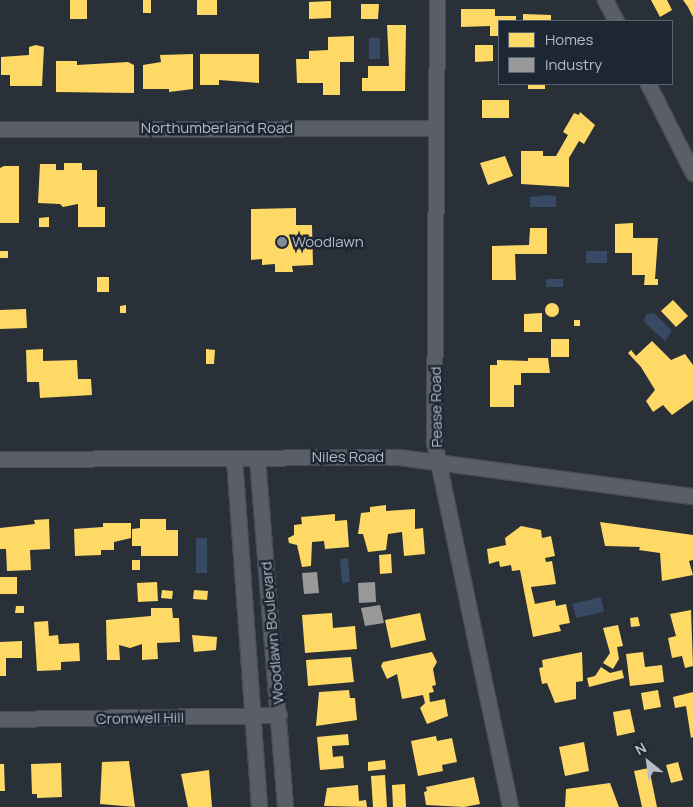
<!DOCTYPE html>
<html>
<head>
<meta charset="utf-8">
<style>
  body { margin:0 }
  #map { position:relative; width:693px; height:807px; overflow:hidden; background:#2a3038; font-family:Manrope,sans-serif }
  div>[style] { position:absolute }
  .water>* { inset:0; background:#384963 }
  .homes>* { inset:0; background:#ffd966 }
  .round { border-radius:50% }
  .industry>* { inset:0; background:#999 }
  .roads { filter:drop-shadow(1px 0 #484c53) drop-shadow(-1px 0 #484c53) drop-shadow(0 1px #484c53) drop-shadow(0 -1px #484c53) }
  .street>* { height:15px; margin:-7.5px; padding:0 7.5px; transform-origin:7.5px; border-radius:7.5px; background:#5a5e66 }
  .dots>* { width:14px; height:14px; translate:-50% -50%; box-sizing:border-box; border:2px solid #1d2633; border-radius:50% }
  span { translate:-50% -50%; white-space:nowrap; text-align:center; line-height:1.15; -webkit-text-stroke:5px #1d2633; paint-order:stroke }
  .street-label { font-size:15px; color:#b4bcc9 }
  .poi-label { font-size:15px; color:#b4bcc9 }
  .left { translate:0 -50%; text-align:left }
  .legend { position:absolute; left:498px; top:20px; width:175px; height:65px; box-sizing:border-box; background:#1d2633; border:1px solid #59626f; margin:0; padding:6px 9px; list-style:none; font-size:15px; color:#b4bcc9 }
  .legend li { display:flex; align-items:center; gap:10px; height:25px }
  .legend b { width:25px; border:1px solid #59626f }
  .north { position:absolute; left:623px; top:737px; width:50px; height:50px; -webkit-text-stroke:4px #1d2633; paint-order:stroke; rotate:331deg; font-size:14px; font-weight:700; line-height:20px; text-align:center; color:#b4bcc9 }
  .north::after { content:''; display:block; margin:auto; width:18px; height:22px; background:#b4bcc9; clip-path:polygon(50% 0,100% 100%,50% 72%,0 100%) }
</style>
</head>
<body>
<div id="map">
  <div class="water">
    <div style="clip-path:polygon(369px 38px,380px 38px,380px 59px,369px 59px)"></div>
    <div style="clip-path:polygon(548px 195px,556px 197px,556px 207px,530px 207px,530px 197px)"></div>
    <div style="clip-path:polygon(586px 251px,607px 251px,607px 263px,586px 263px)"></div>
    <div style="clip-path:polygon(546px 279px,563px 279px,563px 287px,546px 287px)"></div>
    <div style="clip-path:polygon(654px 313px,672px 331px,665px 341px,644px 322px,646px 314px)"></div>
    <div style="clip-path:polygon(196px 538px,207px 538px,207px 573px,196px 573px)"></div>
    <div style="clip-path:polygon(348px 558px,350px 582px,342px 583px,340px 559px)"></div>
    <div style="clip-path:polygon(601px 597px,604px 612px,576px 618px,572px 604px)"></div>
  </div>
  <div class="homes">
    <div style="clip-path:polygon(70px 0,87px 0,87px 19px,70px 19px)"></div>
    <div style="clip-path:polygon(143px 0,151px 0,151px 13px,143px 13px)"></div>
    <div style="clip-path:polygon(197px 0,217px 0,217px 15px,197px 15px)"></div>
    <div style="clip-path:polygon(651px 0,667px 0,672px 10px,660px 17px)"></div>
    <div style="clip-path:polygon(683px 0,693px 0,693px 17px,688px 7px)"></div>
    <div style="clip-path:polygon(331px 1px,331px 18px,309px 19px,309px 2px)"></div>
    <div style="clip-path:polygon(361px 4px,379px 4px,378px 19px,361px 19px)"></div>
    <div style="clip-path:polygon(461px 9px,495px 9px,495px 16px,516px 16px,516px 21px,499px 21px,499px 36px,490px 36px,490px 26px,461px 27px)"></div>
    <div style="clip-path:polygon(523px 14px,551px 15px,551px 21px,523px 21px)"></div>
    <div style="clip-path:polygon(387px 25px,406px 25px,405px 91px,362px 91px,362px 78px,368px 78px,368px 66px,389px 66px)"></div>
    <div style="clip-path:polygon(354px 36px,354px 62px,340px 62px,340px 95px,323px 95px,323px 83px,297px 83px,296px 59px,309px 59px,309px 51px,328px 50px,328px 37px)"></div>
    <div style="clip-path:polygon(36px 45px,44px 47px,42px 86px,10px 86px,10px 75px,1px 75px,1px 57px,29px 55px,29px 47px)"></div>
    <div style="clip-path:polygon(475px 45px,493px 45px,493px 61px,475px 62px)"></div>
    <div style="clip-path:polygon(193px 54px,193px 89px,169px 92px,169px 89px,143px 89px,143px 65px,161px 62px,160px 55px)"></div>
    <div style="clip-path:polygon(200px 54px,259px 54px,259px 83px,219px 80px,219px 85px,200px 85px)"></div>
    <div style="clip-path:polygon(56px 61px,77px 61px,77px 65px,128px 62px,134px 65px,134px 93px,56px 92px)"></div>
    <div style="clip-path:polygon(528px 84px,545px 84px,545px 89px,528px 89px)"></div>
    <div style="clip-path:polygon(482px 100px,509px 100px,509px 118px,482px 118px)"></div>
    <div style="clip-path:polygon(580px 112px,595px 125px,584px 144px,579px 141px,569px 158px,569px 187px,521px 184px,521px 151px,543px 151px,543px 156px,556px 156px,568px 135px,563px 132px,574px 113px,579px 115px)"></div>
    <div style="clip-path:polygon(505px 156px,513px 176px,488px 185px,480px 163px)"></div>
    <div style="clip-path:polygon(64px 163px,82px 163px,82px 170px,97px 170px,97px 207px,105px 207px,105px 227px,78px 227px,78px 204px,63px 207px,60px 204px,38px 203px,40px 164px,56px 164px,56px 170px,64px 170px)"></div>
    <div style="clip-path:polygon(4px 166px,19px 166px,19px 223px,0 223px,0 168px)"></div>
    <div style="clip-path:polygon(296px 208px,296px 225px,312px 225px,313px 265px,292px 266px,293px 272px,275px 272px,275px 264px,262px 265px,262px 259px,251px 260px,251px 209px)"></div>
    <div style="clip-path:polygon(49px 217px,49px 227px,39px 227px,39px 218px)"></div>
    <div style="clip-path:polygon(633px 223px,633px 238px,658px 238px,655px 279px,658px 279px,658px 285px,644px 285px,645px 275px,632px 275px,632px 253px,615px 253px,615px 224px)"></div>
    <div style="clip-path:polygon(530px 228px,547px 228px,547px 254px,515px 254px,516px 280px,492px 280px,492px 246px,529px 245px)"></div>
    <div style="clip-path:polygon(0 251px,8px 251px,8px 258px,0 258px)"></div>
    <div style="clip-path:polygon(97px 277px,109px 277px,109px 292px,97px 292px)"></div>
    <div style="clip-path:polygon(673px 300px,688px 316px,676px 327px,661px 311px)"></div>
    <div class="round" style="left:545px;top:303px;width:14px;height:14px"></div>
    <div style="clip-path:polygon(126px 305px,126px 313px,120px 313px,120px 306px)"></div>
    <div style="clip-path:polygon(26px 309px,27px 328px,0 329px,0 310px)"></div>
    <div style="clip-path:polygon(542px 313px,542px 332px,524px 332px,524px 314px)"></div>
    <div style="clip-path:polygon(574px 320px,580px 320px,580px 326px,574px 326px)"></div>
    <div style="clip-path:polygon(551px 339px,569px 339px,569px 357px,551px 357px)"></div>
    <div style="clip-path:polygon(652px 341px,671px 360px,685px 354px,693px 365px,693px 400px,672px 415px,663px 405px,653px 412px,646px 401px,655px 390px,641px 367px,628px 353px,631px 350px,636px 356px)"></div>
    <div style="clip-path:polygon(43px 349px,43px 361px,77px 360px,78px 379px,91px 379px,92px 395px,40px 398px,39px 382px,27px 382px,26px 350px)"></div>
    <div style="clip-path:polygon(206px 349px,215px 350px,214px 364px,206px 364px)"></div>
    <div style="clip-path:polygon(528px 358px,548px 358px,550px 373px,521px 373px,521px 385px,514px 385px,514px 407px,490px 407px,490px 365px,497px 365px,497px 360px,528px 361px)"></div>
    <div style="clip-path:polygon(386px 505px,386px 511px,415px 509px,415px 529px,423px 528px,425px 554px,404px 556px,402px 532px,388px 534px,386px 550px,368px 552px,363px 534px,358px 534px,361px 513px,370px 512px,370px 507px)"></div>
    <div style="clip-path:polygon(335px 514px,335px 521px,347px 520px,349px 547px,325px 549px,324px 541px,312px 542px,311px 566px,302px 567px,297px 545px,289px 543px,288px 538px,294px 535px,294px 525px,302px 524px,301px 517px)"></div>
    <div style="clip-path:polygon(49px 519px,50px 549px,30px 550px,31px 570px,7px 571px,6px 549px,0 549px,0 528px,35px 524px,34px 520px)"></div>
    <div style="clip-path:polygon(140px 519px,166px 519px,166px 530px,178px 530px,178px 556px,141px 556px,141px 546px,132px 546px,132px 529px,140px 528px)"></div>
    <div style="clip-path:polygon(600px 522px,693px 535px,693px 560px,689px 561px,693px 575px,662px 581px,660px 553px,639px 550px,640px 547px,605px 546px)"></div>
    <div style="clip-path:polygon(103px 523px,131px 523px,131px 538px,114px 542px,114px 550px,101px 550px,101px 555px,75px 556px,74px 529px,103px 527px)"></div>
    <div style="clip-path:polygon(521px 526px,541px 530px,542px 538px,551px 536px,555px 556px,545px 558px,546px 562px,552px 561px,556px 584px,531px 587px,535px 604px,555px 600px,556px 606px,566px 604px,570px 623px,559px 625px,561px 631px,533px 637px,520px 570px,512px 571px,511px 565px,500px 567px,499px 561px,489px 564px,487px 549px,506px 545px,505px 538px)"></div>
    <div style="clip-path:polygon(391px 554px,392px 573px,380px 574px,379px 555px)"></div>
    <div style="clip-path:polygon(132px 560px,140px 560px,140px 570px,132px 570px)"></div>
    <div style="clip-path:polygon(0 577px,17px 577px,17px 594px,0 594px)"></div>
    <div style="clip-path:polygon(157px 582px,158px 601px,138px 602px,137px 583px)"></div>
    <div style="clip-path:polygon(162px 590px,173px 591px,172px 599px,161px 598px)"></div>
    <div style="clip-path:polygon(194px 590px,208px 591px,207px 600px,193px 599px)"></div>
    <div style="clip-path:polygon(16px 606px,24px 606px,24px 613px,15px 613px)"></div>
    <div style="clip-path:polygon(151px 608px,172px 608px,173px 618px,179px 618px,180px 642px,157px 643px,158px 659px,142px 660px,142px 644px,130px 648px,119px 645px,120px 660px,107px 660px,106px 620px,151px 616px)"></div>
    <div style="clip-path:polygon(691px 610px,693px 666px,685px 668px,682px 656px,672px 658px,668px 638px,676px 636px,670px 614px)"></div>
    <div style="clip-path:polygon(332px 613px,333px 628px,355px 626px,357px 649px,305px 653px,302px 615px)"></div>
    <div style="clip-path:polygon(420px 613px,426px 640px,391px 648px,385px 620px)"></div>
    <div style="clip-path:polygon(638px 617px,640px 626px,631px 627px,630px 618px)"></div>
    <div style="clip-path:polygon(48px 621px,49px 636px,58px 635px,59px 644px,79px 643px,80px 661px,61px 662px,61px 670px,37px 671px,34px 622px)"></div>
    <div style="clip-path:polygon(618px 625px,623px 646px,617px 647px,619px 659px,613px 669px,603px 663px,610px 653px,603px 628px)"></div>
    <div style="clip-path:polygon(192px 635px,217px 637px,216px 650px,194px 652px)"></div>
    <div style="clip-path:polygon(22px 641px,22px 658px,6px 658px,6px 676px,0 676px,0 642px)"></div>
    <div style="clip-path:polygon(432px 652px,437px 662px,433px 669px,436px 685px,432px 686px,434px 692px,429px 693px,430px 702px,445px 699px,448px 716px,427px 724px,420px 708px,425px 703px,423px 695px,402px 699px,397px 674px,387px 679px,381px 666px,383px 662px)"></div>
    <div style="clip-path:polygon(582px 652px,583px 681px,576px 682px,576px 699px,555px 703px,547px 683px,542px 684px,539px 668px,543px 667px,542px 660px)"></div>
    <div style="clip-path:polygon(643px 652px,645px 667px,662px 665px,664px 682px,630px 686px,626px 654px)"></div>
    <div style="clip-path:polygon(351px 657px,354px 682px,308px 686px,306px 660px)"></div>
    <div style="clip-path:polygon(601px 667px,610px 673px,622px 670px,624px 678px,589px 687px,587px 678px,595px 676px)"></div>
    <div style="clip-path:polygon(349px 690px,350px 698px,355px 698px,357px 720px,316px 726px,319px 692px)"></div>
    <div style="clip-path:polygon(658px 690px,661px 707px,644px 710px,641px 693px)"></div>
    <div style="clip-path:polygon(693px 692px,693px 737px,691px 738px,686px 706px,675px 708px,673px 697px)"></div>
    <div style="clip-path:polygon(630px 709px,635px 732px,617px 736px,613px 712px)"></div>
    <div style="clip-path:polygon(348px 734px,349px 745px,332px 746px,333px 757px,343px 756px,344px 768px,320px 770px,317px 737px)"></div>
    <div style="clip-path:polygon(436px 736px,437px 741px,452px 738px,457px 762px,442px 765px,443px 771px,418px 776px,411px 741px)"></div>
    <div style="clip-path:polygon(584px 742px,589px 771px,565px 776px,559px 747px)"></div>
    <div style="clip-path:polygon(385px 760px,386px 769px,368px 771px,368px 762px)"></div>
    <div style="clip-path:polygon(129px 761px,135px 807px,100px 804px,102px 762px)"></div>
    <div style="clip-path:polygon(678px 762px,683px 780px,671px 783px,666px 765px)"></div>
    <div style="clip-path:polygon(61px 763px,62px 797px,37px 798px,37px 794px,32px 794px,31px 764px)"></div>
    <div style="clip-path:polygon(0 764px,4px 764px,5px 791px,0 791px)"></div>
    <div style="clip-path:polygon(649px 768px,657px 807px,642px 807px,634px 771px)"></div>
    <div style="clip-path:polygon(209px 770px,212px 807px,188px 807px,181px 774px)"></div>
    <div style="clip-path:polygon(385px 775px,387px 807px,373px 807px,371px 776px)"></div>
    <div style="clip-path:polygon(474px 777px,480px 804px,464px 807px,426px 805px,424px 792px,427px 791px,426px 787px)"></div>
    <div style="clip-path:polygon(610px 783px,619px 807px,565px 807px,566px 789px)"></div>
    <div style="clip-path:polygon(405px 784px,406px 807px,393px 807px,392px 785px)"></div>
    <div style="clip-path:polygon(358px 785px,359px 801px,366px 800px,367px 807px,324px 806px,327px 788px)"></div>
  </div>
  <div class="industry">
    <div style="clip-path:polygon(317px 572px,319px 593px,304px 594px,302px 573px)"></div>
    <div style="clip-path:polygon(375px 582px,376px 602px,359px 603px,358px 583px)"></div>
    <div style="clip-path:polygon(380px 605px,384px 623px,365px 626px,361px 608px)"></div>
  </div>
  <div class="roads">
    <div class="street">
      <div style="left:437px;top:0;width:442px;rotate:90.4deg"></div>
      <div style="left:434px;top:442px;width:373px;rotate:78.2deg"></div>
      <div style="left:605px;top:0;width:24px;rotate:62deg"></div>
      <div style="left:648px;top:84px;width:100px;rotate:63.2deg"></div>
      <div style="left:0;top:129px;width:434px;rotate:-0.1deg"></div>
      <div style="left:234px;top:458px;width:350px;rotate:85.9deg"></div>
      <div style="left:257px;top:458px;width:350px;rotate:85.4deg"></div>
      <div style="left:0;top:459px;width:399px;rotate:-0.3deg"></div>
      <div style="left:399px;top:457px;width:297px;rotate:7.6deg"></div>
      <div style="left:0;top:719px;width:279px;rotate:-0.8deg"></div>
    </div>
  </div>
  <div class="dots">
    <div style="left:282px;top:242px;background:#848b96"></div>
  </div>
  <div class="street-label">
    <span style="left:217px;top:128px">Northumberland Road</span>
    <span style="left:436px;top:407px;rotate:-91deg">Pease Road</span>
    <span style="left:348px;top:457px">Niles Road</span>
    <span style="left:272px;top:633px;rotate:-95deg">Woodlawn Boulevard</span>
    <span style="left:140px;top:718px;rotate:-1deg">Cromwell Hill</span>
  </div>
  <div class="poi-label">
    <span class="left" style="left:292px;top:242px">Woodlawn</span>
  </div>
  <ul class="legend">
  <li><b style="height:14px;background:#ffd966"></b>Homes</li>
  <li><b style="height:14px;background:#999"></b>Industry</li>
  </ul>
  <div class="north">N</div>
</div>
</body>
</html>
